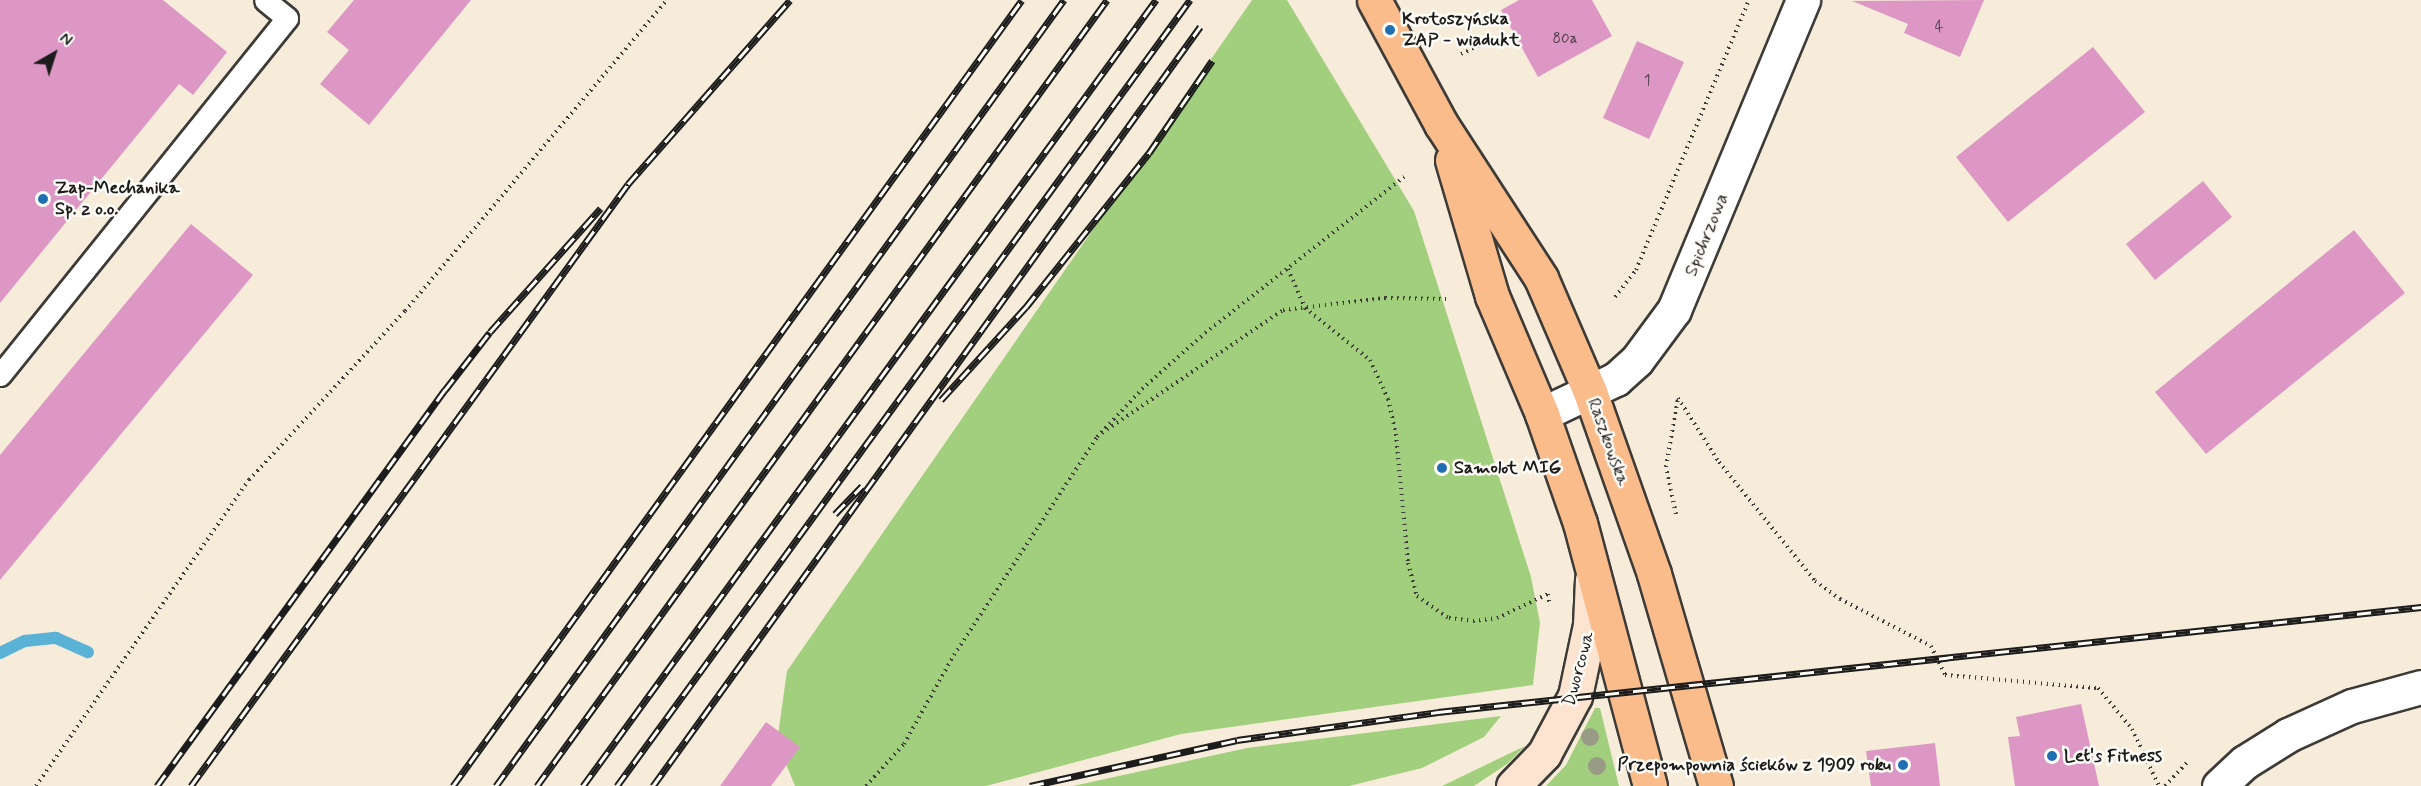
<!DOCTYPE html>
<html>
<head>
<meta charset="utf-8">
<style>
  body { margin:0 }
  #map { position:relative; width:2421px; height:786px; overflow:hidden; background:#f7ecda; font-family:Mynerve,sans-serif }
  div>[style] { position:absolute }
  .green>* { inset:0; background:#a2cf7d }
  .stream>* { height:12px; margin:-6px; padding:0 6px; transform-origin:6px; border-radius:6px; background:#5ab2d7 }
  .building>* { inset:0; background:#dd97c5 }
  .path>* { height:4px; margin-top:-2px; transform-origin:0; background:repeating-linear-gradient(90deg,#3d3b38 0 1.5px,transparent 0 6px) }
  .roads { filter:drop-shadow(2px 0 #3d3b38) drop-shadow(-2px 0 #3d3b38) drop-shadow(0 2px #3d3b38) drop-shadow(0 -2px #3d3b38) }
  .lane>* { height:21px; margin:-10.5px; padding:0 10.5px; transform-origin:10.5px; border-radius:10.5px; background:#fff }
  .street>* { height:33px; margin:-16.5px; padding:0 16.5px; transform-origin:16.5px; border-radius:16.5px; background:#fff }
  .secondary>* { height:33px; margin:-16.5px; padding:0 16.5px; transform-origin:16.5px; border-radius:16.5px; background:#fde4d0 }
  .primary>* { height:33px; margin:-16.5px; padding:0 16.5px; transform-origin:16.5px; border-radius:16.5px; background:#f9bc8a }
  .rail>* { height:7px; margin-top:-3.5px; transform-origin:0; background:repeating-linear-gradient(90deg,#fdfcf7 0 14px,#1c1c1c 0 28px); box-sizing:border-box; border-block:2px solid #1c1c1c }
  .trees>* { width:18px; height:18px; margin:-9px; border-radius:50%; background:#989c84 }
  .dots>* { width:16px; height:16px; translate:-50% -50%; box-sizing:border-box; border:3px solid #fdfcf7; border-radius:50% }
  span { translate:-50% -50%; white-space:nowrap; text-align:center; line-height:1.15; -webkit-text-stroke:5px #fdfcf7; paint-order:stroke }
  .number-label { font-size:15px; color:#4c3b46 }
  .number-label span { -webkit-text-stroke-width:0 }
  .poi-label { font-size:18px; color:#1c1c1c; font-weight:700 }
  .left { translate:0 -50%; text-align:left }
  .right { translate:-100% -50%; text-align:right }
  .street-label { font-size:18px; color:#1c1c1c }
  .north { position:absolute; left:24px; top:24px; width:60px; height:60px; -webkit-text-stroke:4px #fdfcf7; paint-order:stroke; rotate:39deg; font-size:16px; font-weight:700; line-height:24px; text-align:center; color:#1c1c1c }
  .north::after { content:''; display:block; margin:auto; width:21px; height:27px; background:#1c1c1c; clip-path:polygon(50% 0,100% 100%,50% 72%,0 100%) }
</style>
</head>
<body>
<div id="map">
  <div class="green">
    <div style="clip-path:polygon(1252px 0,1287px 0,1414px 211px,1531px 577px,1540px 623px,1533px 685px,1181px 734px,986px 786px,795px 786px,777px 742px,787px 671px)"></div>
    <div style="clip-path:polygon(1595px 708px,1600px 708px,1619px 786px,1546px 786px,1566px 765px)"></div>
    <div style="clip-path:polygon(1501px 716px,1484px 737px,1422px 768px,1349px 786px,1073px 786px,1247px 748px)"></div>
    <div style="clip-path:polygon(1525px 746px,1507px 764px,1474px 786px,1442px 786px)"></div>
  </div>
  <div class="stream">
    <div style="left:0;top:653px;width:28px;rotate:-26deg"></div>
    <div style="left:25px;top:641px;width:31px;rotate:-6deg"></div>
    <div style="left:56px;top:638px;width:35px;rotate:24deg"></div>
  </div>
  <div class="building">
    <div style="clip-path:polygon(0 0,163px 0,227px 52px,193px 95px,179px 84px,0 303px)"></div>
    <div style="clip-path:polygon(354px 0,471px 0,369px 125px,320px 84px,349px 50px,327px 32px)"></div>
    <div style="clip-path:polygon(1519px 0,1592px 0,1612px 36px,1538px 77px,1501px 10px)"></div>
    <div style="clip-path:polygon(1984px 0,1960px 57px,1904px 33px,1908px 24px,1852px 1px)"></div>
    <div style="clip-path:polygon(1637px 41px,1684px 62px,1649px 139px,1603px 118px)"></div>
    <div style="clip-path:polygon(2093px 47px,2145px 112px,2008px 222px,1956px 157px)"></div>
    <div style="clip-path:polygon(2203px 181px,2232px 217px,2155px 280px,2126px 244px)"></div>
    <div style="clip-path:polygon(191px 224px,253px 275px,0 580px,0 455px)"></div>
    <div style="clip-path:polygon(2354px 230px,2405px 293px,2206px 454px,2155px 392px)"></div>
    <div style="clip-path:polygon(2081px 704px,2099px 786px,2015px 786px,2008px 737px,2020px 736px,2016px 717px)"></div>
    <div style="clip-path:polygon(766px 722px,800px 747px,771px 786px,720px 786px)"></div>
    <div style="clip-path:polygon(1935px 743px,1940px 786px,1871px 786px,1866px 751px)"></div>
  </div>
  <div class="path">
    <div style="left:1461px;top:54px;width:42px;rotate:-25.3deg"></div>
    <div style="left:1288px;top:269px;width:43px;rotate:66.4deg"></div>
    <div style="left:1305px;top:308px;width:83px;rotate:38.7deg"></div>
    <div style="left:1370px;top:360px;width:43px;rotate:65.2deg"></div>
    <div style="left:1388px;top:399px;width:36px;rotate:77deg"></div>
    <div style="left:1396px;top:434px;width:130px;rotate:84.7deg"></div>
    <div style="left:1408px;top:563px;width:34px;rotate:75deg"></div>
    <div style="left:1417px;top:596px;width:39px;rotate:35deg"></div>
    <div style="left:1449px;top:618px;width:24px;rotate:7deg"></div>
    <div style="left:1473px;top:621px;width:24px;rotate:-7deg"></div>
    <div style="left:1497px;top:618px;width:56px;rotate:-25.2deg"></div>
    <div style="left:1548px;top:594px;width:12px;rotate:81deg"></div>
    <div style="left:1615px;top:297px;width:34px;rotate:-52deg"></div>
    <div style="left:1636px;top:270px;width:293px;rotate:-67.3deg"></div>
    <div style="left:1678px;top:398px;width:76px;rotate:57.4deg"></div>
    <div style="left:1719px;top:462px;width:153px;rotate:51.1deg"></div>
    <div style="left:1815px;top:581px;width:31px;rotate:36deg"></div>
    <div style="left:1840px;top:599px;width:102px;rotate:27.3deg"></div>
    <div style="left:1931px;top:646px;width:32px;rotate:64deg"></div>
    <div style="left:1945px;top:675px;width:154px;rotate:4.9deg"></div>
    <div style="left:2098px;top:688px;width:53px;rotate:50.3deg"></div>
    <div style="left:2132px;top:729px;width:63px;rotate:64.7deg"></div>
    <div style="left:1102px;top:433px;width:219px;rotate:-34.2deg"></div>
    <div style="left:1283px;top:310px;width:103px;rotate:-6.7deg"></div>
    <div style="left:1385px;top:298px;width:61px;rotate:0.9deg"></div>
    <div style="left:1676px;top:514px;width:48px;rotate:-102deg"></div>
    <div style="left:1666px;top:467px;width:70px;rotate:-80.1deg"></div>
    <div style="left:36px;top:786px;width:373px;rotate:-55.2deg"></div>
    <div style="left:249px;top:480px;width:230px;rotate:-47.3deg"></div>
    <div style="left:405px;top:311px;width:407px;rotate:-49.9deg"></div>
    <div style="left:866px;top:786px;width:57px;rotate:-47.9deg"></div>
    <div style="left:904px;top:744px;width:102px;rotate:-60.7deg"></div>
    <div style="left:954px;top:655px;width:261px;rotate:-56.7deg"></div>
    <div style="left:1097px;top:437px;width:66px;rotate:-46.8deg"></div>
    <div style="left:1142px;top:389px;width:84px;rotate:-41.6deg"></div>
    <div style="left:1205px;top:333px;width:253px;rotate:-38.1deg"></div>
    <div style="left:2165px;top:786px;width:34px;rotate:-47deg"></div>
  </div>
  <div class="roads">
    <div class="lane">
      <div style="left:0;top:375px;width:458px;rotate:-51.2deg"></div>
      <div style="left:287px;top:18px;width:28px;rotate:-141deg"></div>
    </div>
    <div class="street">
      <div style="left:1542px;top:414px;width:82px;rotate:-25.3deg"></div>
      <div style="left:1616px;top:379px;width:28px;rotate:-42deg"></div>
      <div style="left:1637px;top:360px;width:62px;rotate:-53.5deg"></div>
      <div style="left:1674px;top:310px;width:336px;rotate:-67.4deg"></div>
      <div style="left:2219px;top:786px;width:35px;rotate:-43deg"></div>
      <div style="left:2245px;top:762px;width:51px;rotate:-32.1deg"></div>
      <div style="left:2288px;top:735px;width:70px;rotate:-24.4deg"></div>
      <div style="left:2352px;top:706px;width:72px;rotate:-15.4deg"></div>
    </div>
    <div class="secondary">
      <div style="left:1513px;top:786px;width:45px;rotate:-45.9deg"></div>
      <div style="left:1544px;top:754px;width:66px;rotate:-61.9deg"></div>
      <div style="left:1575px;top:696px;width:73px;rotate:-78.1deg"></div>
      <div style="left:1590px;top:625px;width:45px;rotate:-87.5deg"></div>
    </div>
    <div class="primary">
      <div style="left:1374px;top:0;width:141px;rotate:61.6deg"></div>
      <div style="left:1441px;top:124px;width:184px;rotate:57deg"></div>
      <div style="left:1541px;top:278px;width:124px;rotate:66.7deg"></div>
      <div style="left:1590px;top:392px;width:193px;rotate:70.6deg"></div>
      <div style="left:1654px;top:574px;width:221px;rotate:73.7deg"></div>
      <div style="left:1452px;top:160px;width:142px;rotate:73.6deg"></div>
      <div style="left:1492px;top:296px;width:128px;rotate:67deg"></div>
      <div style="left:1542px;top:414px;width:115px;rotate:70.8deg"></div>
      <div style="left:1580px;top:523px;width:272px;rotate:75.1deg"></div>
    </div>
  </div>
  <div class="rail">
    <div style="left:941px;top:400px;width:126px;rotate:-47.6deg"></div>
    <div style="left:1026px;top:307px;width:197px;rotate:-51.4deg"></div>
    <div style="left:1149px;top:153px;width:112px;rotate:-55.6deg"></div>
    <div style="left:835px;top:514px;width:39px;rotate:-46deg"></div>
    <div style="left:157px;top:786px;width:490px;rotate:-54deg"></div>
    <div style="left:445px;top:390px;width:73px;rotate:-52.2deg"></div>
    <div style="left:490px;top:332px;width:166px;rotate:-48.2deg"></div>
    <div style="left:191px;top:786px;width:744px;rotate:-54.02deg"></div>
    <div style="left:628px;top:184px;width:245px;rotate:-48.6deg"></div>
    <div style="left:453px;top:786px;width:970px;rotate:-54.1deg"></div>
    <div style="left:496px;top:786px;width:970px;rotate:-54.15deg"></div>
    <div style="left:537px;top:786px;width:971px;rotate:-54.05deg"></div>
    <div style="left:583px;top:786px;width:973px;rotate:-53.91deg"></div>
    <div style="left:617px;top:786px;width:973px;rotate:-53.91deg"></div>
    <div style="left:653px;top:786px;width:936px;rotate:-54.22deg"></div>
    <div style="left:1030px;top:786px;width:212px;rotate:-12.5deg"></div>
    <div style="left:1237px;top:740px;width:203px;rotate:-7.9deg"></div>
    <div style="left:1438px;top:712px;width:989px;rotate:-6.1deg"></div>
  </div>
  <div class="trees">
    <div style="left:1590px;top:737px"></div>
    <div style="left:1597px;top:766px"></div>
  </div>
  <div class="dots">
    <div style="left:1390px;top:30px;background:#1f6fb2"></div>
    <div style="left:43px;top:199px;background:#1f6fb2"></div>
    <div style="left:1442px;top:468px;background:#1f6fb2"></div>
    <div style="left:2052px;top:756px;background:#1f6fb2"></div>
    <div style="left:1903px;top:765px;background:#1f6fb2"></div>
  </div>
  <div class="number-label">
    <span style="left:1939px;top:28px">4</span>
    <span style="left:1565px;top:40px">80a</span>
    <span style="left:1647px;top:82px">1</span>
  </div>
  <div class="poi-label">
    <span class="left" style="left:1402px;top:30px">Krotoszyńska<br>ZAP - wiadukt</span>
    <span class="left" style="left:55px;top:199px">Zap-Mechanika<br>Sp. z o.o.</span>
    <span class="left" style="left:1454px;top:468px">Samolot MIG</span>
    <span class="left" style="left:2064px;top:756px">Let's Fitness</span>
    <span class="right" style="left:1891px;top:765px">Przepompownia ścieków z 1909 roku</span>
  </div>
  <div class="street-label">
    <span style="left:1707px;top:235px;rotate:-68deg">Spichrzowa</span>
    <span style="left:1608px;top:442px;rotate:70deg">Raszkowska</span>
    <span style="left:1579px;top:669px;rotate:-75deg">Dworcowa</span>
  </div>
  <div class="north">N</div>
</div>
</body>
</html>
